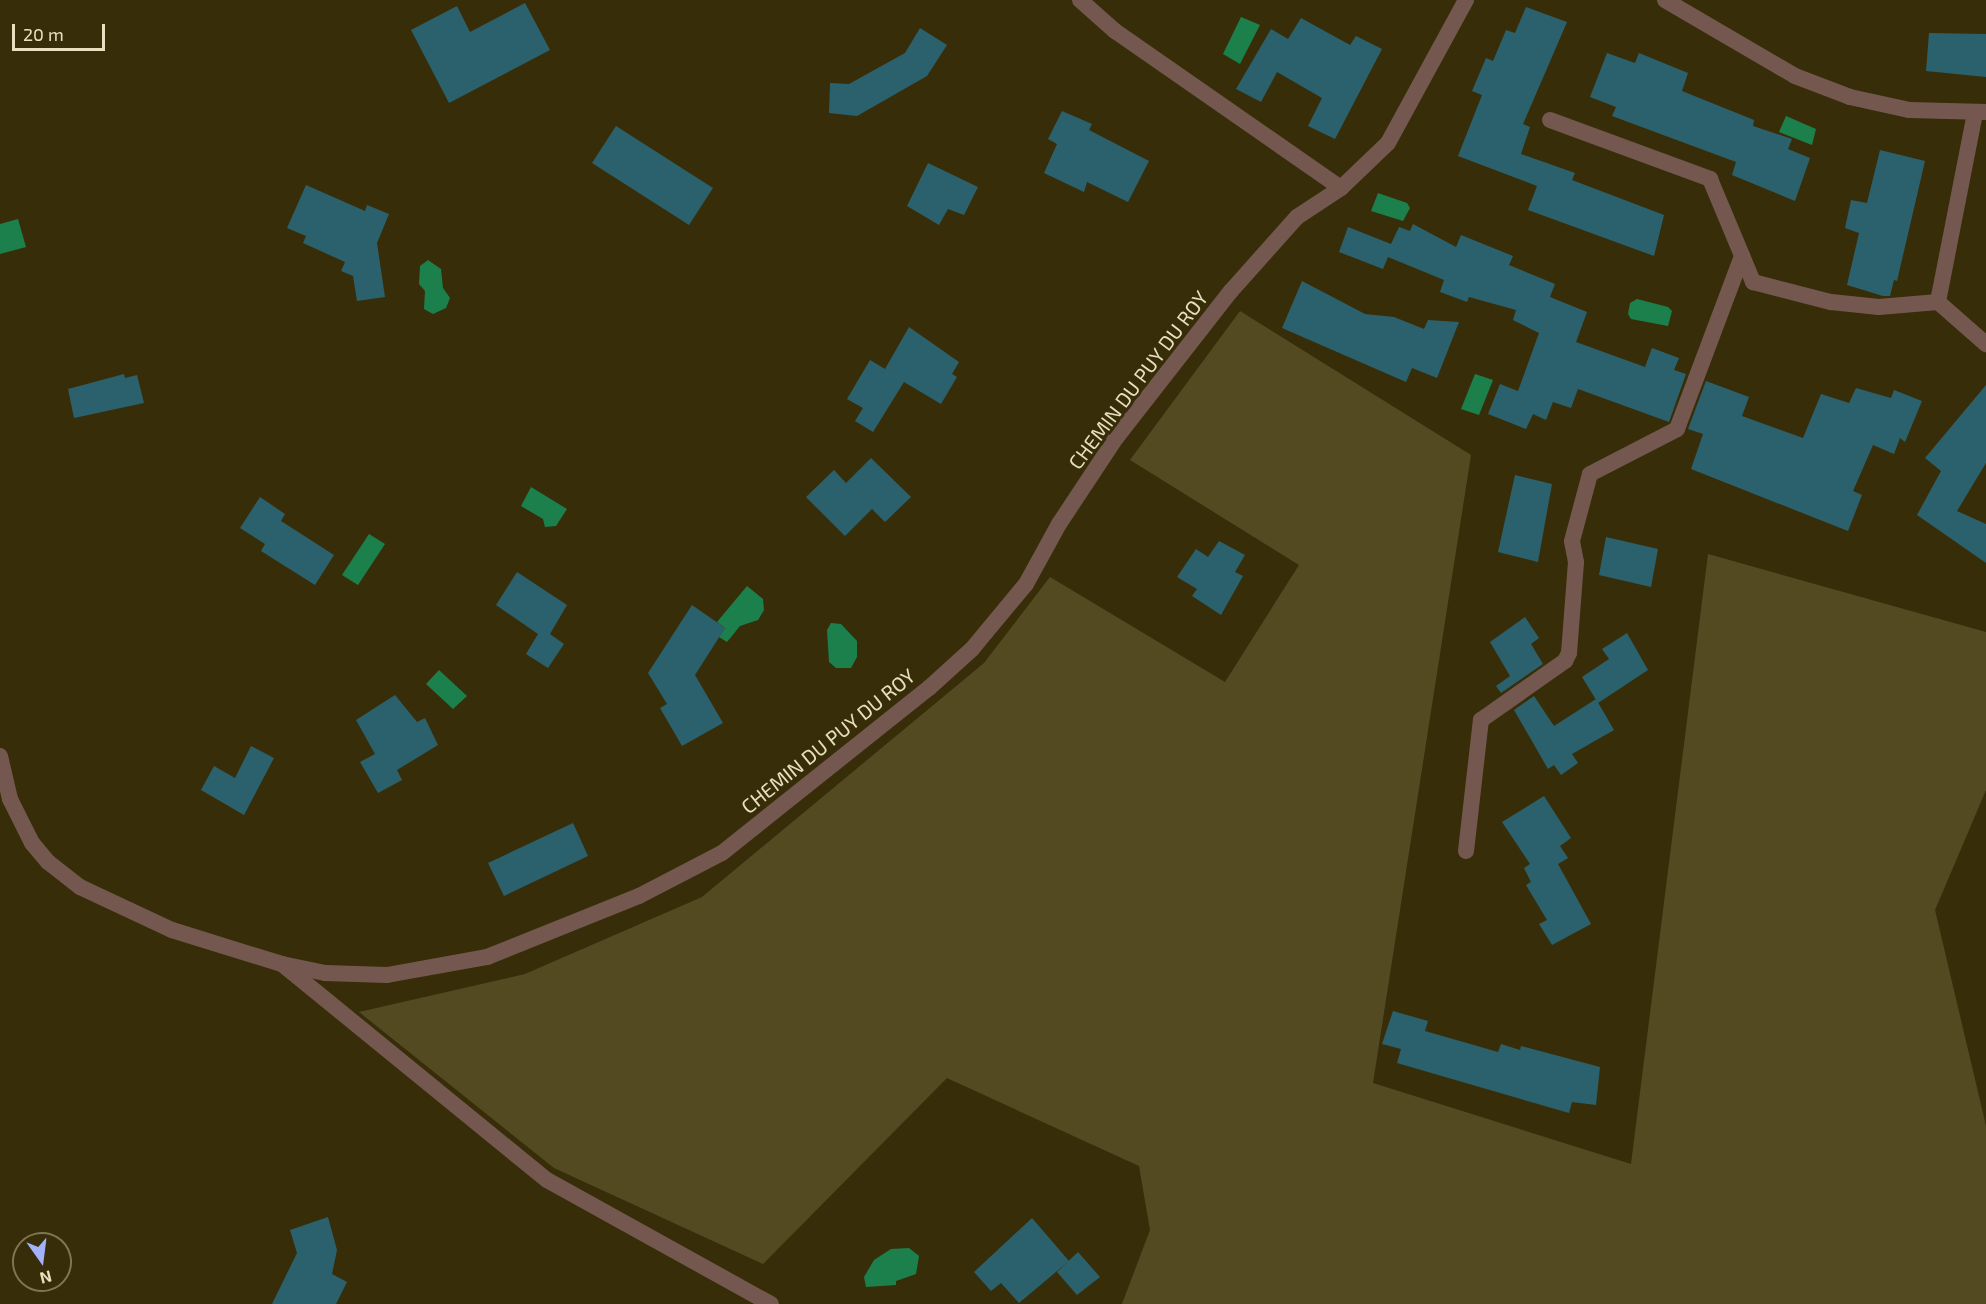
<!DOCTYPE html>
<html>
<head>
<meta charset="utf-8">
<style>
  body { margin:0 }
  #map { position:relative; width:1986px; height:1304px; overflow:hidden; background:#372e09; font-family:"Exo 2",sans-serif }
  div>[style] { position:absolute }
  .green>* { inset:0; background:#544a22 }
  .water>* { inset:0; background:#1c804d }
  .building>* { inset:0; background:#2b616d }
  .service>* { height:16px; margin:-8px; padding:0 8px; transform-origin:8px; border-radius:8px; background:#745850 }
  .minor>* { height:16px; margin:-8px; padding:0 8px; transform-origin:8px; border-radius:8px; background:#745850 }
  span { translate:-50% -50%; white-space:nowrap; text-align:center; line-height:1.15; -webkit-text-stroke:6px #372e09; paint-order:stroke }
  .street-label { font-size:20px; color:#e9e0bf }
  .north { position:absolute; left:12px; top:1232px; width:60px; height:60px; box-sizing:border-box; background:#372e09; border:2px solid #7e7552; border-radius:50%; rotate:166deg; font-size:16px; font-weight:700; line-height:24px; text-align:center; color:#e9e0bf }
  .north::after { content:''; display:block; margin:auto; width:21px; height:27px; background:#a4b2fc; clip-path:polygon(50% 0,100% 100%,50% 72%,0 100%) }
  .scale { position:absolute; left:12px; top:24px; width:93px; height:27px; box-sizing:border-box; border:3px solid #e9e0bf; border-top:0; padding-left:8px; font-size:18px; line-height:21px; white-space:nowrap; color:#e9e0bf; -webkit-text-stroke:4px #372e09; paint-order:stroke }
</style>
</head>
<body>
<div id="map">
  <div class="green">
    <div style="clip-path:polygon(1240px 311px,1471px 455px,1373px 1083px,1631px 1164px,1708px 554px,1986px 632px,1986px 790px,1935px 910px,1986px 1126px,1986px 1304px,1122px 1304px,1150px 1230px,1139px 1166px,947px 1078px,763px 1264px,554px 1168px,359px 1012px,525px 974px,702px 897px,984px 663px,1050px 577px,1225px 682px,1299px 565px,1130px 460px)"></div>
  </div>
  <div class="water">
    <div style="clip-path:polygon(1241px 17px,1260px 25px,1240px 64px,1223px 54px)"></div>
    <div style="clip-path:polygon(1786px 116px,1816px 129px,1812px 145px,1779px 132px)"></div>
    <div style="clip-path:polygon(1378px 193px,1407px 203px,1410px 208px,1403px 221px,1371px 211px)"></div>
    <div style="clip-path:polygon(18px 219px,26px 247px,0 254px,0 224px)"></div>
    <div style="clip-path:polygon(428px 260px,441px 269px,443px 288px,450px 298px,446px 308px,433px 314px,424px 309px,425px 291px,419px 284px,420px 266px)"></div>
    <div style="clip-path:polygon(1637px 299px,1668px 307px,1672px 311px,1668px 326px,1631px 319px,1628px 314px,1630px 303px)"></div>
    <div style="clip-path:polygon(1475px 374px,1493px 380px,1479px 415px,1461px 409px)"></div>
    <div style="clip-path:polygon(531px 487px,567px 509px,556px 526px,545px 527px,543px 519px,521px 506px)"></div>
    <div style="clip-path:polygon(369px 534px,385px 544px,358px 585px,342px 575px)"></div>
    <div style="clip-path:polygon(747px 586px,763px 599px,764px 610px,758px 620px,740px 626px,727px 642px,719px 637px,725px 628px,717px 622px)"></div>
    <div style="clip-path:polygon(831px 623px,841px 624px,857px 641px,857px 657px,851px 668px,836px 668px,829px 662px,827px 630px)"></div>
    <div style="clip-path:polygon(439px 670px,467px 696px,453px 709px,426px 684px)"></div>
    <div style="clip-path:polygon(909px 1248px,919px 1256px,916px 1274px,896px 1281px,896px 1285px,866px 1287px,864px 1277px,874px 1260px,891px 1249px)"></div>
  </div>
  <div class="building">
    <div style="clip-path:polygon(525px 3px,550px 50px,449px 103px,411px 30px,457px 6px,470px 32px)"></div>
    <div style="clip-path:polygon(1526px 7px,1567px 22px,1523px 124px,1530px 127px,1521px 154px,1575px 173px,1572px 180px,1664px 215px,1654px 256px,1528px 210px,1537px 186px,1458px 156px,1482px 95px,1472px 91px,1486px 58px,1493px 61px,1506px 30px,1515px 33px)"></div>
    <div style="clip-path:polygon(1301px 18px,1350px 45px,1356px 36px,1382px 49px,1335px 139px,1308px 126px,1322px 98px,1277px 72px,1261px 102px,1236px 89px,1271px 29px,1288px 39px)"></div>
    <div style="clip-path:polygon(920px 28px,947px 45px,927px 76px,857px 116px,829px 113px,830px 83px,849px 84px,905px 53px)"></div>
    <div style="clip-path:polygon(1929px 33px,1986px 34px,1986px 77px,1926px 71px)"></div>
    <div style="clip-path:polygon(1607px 53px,1635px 63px,1639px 53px,1688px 73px,1682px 91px,1754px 120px,1753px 126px,1792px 139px,1788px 149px,1810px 158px,1795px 201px,1732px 175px,1736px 162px,1612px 116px,1616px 107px,1590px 97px)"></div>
    <div style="clip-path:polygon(1062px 111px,1092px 124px,1089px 130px,1149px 161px,1128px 202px,1087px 182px,1084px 192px,1044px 173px,1057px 144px,1048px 139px)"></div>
    <div style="clip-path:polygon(616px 126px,713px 188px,689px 225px,592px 163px)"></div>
    <div style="clip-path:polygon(1880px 150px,1925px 161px,1897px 281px,1894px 280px,1890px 296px,1883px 296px,1847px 285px,1859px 233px,1845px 228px,1851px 200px,1867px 203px)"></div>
    <div style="clip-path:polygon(928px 163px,978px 187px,964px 215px,948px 209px,939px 225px,907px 206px)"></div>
    <div style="clip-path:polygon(306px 185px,365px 211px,367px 205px,389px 214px,377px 243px,385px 297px,357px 301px,353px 276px,341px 271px,345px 262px,303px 243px,306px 236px,287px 228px)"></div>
    <div style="clip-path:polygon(1413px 224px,1456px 247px,1461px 235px,1513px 256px,1509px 265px,1555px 284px,1550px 297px,1587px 312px,1576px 342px,1645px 367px,1652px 348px,1679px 358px,1674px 370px,1686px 374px,1669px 422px,1578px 389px,1571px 408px,1553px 402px,1546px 420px,1533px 414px,1526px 429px,1488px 414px,1500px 384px,1518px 391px,1539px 333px,1513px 320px,1516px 310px,1469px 297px,1467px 302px,1440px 292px,1444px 280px,1388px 257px,1383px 269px,1339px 252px,1348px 227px,1391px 244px,1399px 227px,1410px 231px)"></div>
    <div style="clip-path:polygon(1302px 281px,1365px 314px,1394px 317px,1424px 329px,1428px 320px,1459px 322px,1437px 378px,1412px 368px,1406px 382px,1282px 328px)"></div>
    <div style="clip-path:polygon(909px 327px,959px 362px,952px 374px,957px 377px,941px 404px,904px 382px,873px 432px,855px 421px,863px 408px,847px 399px,870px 360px,885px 369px)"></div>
    <div style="clip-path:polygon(124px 374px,125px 378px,137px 375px,144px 403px,74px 418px,68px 389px)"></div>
    <div style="clip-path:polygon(1706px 381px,1749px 397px,1742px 416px,1803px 438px,1821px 394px,1849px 403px,1856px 388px,1891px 398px,1894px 390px,1922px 401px,1905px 442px,1900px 438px,1894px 454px,1873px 445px,1853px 491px,1862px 495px,1848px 531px,1691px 469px,1703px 434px,1688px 429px)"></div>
    <div style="clip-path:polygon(1986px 385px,1986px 463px,1957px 511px,1986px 524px,1986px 563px,1917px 515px,1941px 471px,1925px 458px)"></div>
    <div style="clip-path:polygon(871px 458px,911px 497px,885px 522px,872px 509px,845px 536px,806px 497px,834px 470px,846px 483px)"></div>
    <div style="clip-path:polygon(1515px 475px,1552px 484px,1538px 562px,1498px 552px)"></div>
    <div style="clip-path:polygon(260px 497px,285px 514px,281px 521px,334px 555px,315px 585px,261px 551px,265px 544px,240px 528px)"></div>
    <div style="clip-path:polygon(1606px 537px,1658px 549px,1651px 587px,1599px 575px)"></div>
    <div style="clip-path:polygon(1219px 541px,1245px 555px,1235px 572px,1243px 576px,1221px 615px,1192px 596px,1197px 589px,1177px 577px,1196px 549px,1208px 557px)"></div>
    <div style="clip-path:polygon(517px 572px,567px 605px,550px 634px,564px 644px,548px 668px,526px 654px,538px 634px,496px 605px)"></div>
    <div style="clip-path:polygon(692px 605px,725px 628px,695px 675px,723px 723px,682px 746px,660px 708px,667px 704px,648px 673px)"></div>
    <div style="clip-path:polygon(1525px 617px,1539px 638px,1531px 644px,1543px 664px,1501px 693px,1496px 686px,1510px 676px,1490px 642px)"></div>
    <div style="clip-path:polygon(1627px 633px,1648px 670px,1598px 703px,1582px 677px,1609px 659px,1602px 649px)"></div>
    <div style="clip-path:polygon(395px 695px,417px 722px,425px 718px,438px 745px,397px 770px,402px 780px,378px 793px,360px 762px,375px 754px,356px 720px)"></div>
    <div style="clip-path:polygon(1534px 696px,1554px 726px,1596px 699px,1614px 730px,1572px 754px,1578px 763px,1561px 775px,1554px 765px,1548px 769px,1514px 710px)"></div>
    <div style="clip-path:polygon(251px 746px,274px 758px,244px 815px,201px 790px,214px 766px,235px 778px)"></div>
    <div style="clip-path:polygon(1544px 796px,1571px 838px,1560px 846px,1568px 858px,1558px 864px,1591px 924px,1552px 945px,1539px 924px,1547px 920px,1526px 885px,1531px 882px,1524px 868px,1530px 864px,1502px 822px)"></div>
    <div style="clip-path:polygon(573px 823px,588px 856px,504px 896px,488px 863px)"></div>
    <div style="clip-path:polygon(1393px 1011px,1428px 1021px,1425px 1031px,1498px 1052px,1501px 1044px,1520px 1050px,1521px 1046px,1600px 1067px,1596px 1105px,1572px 1102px,1569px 1113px,1397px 1063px,1401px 1049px,1382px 1044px)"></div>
    <div style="clip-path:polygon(328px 1217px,337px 1250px,332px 1274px,347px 1282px,336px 1304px,272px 1304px,297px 1253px,290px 1230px)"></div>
    <div style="clip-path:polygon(1032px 1218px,1069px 1261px,1019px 1303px,1001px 1283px,991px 1291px,974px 1272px)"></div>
    <div style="clip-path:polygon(1078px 1252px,1100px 1277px,1077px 1295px,1057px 1272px)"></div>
  </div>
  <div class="service">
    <div style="left:282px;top:964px;width:342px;rotate:39.2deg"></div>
    <div style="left:547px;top:1180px;width:256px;rotate:29deg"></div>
  </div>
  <div class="minor">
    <div style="left:1080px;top:0;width:47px;rotate:41.5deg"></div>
    <div style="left:1115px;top:31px;width:275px;rotate:34.8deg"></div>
    <div style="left:1665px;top:0;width:151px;rotate:30.3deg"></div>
    <div style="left:1795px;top:76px;width:59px;rotate:20.9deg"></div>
    <div style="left:1850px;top:97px;width:60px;rotate:12.4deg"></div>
    <div style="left:1909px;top:110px;width:77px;rotate:1.5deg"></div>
    <div style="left:1975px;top:113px;width:193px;rotate:101.1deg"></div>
    <div style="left:1938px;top:302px;width:64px;rotate:41.2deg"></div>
    <div style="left:1550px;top:120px;width:171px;rotate:20.2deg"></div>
    <div style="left:1710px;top:179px;width:112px;rotate:67.3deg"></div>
    <div style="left:1753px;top:282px;width:81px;rotate:14.4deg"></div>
    <div style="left:1831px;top:302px;width:48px;rotate:5.9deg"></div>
    <div style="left:1879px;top:307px;width:59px;rotate:-4.8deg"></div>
    <div style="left:0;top:756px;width:44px;rotate:76.9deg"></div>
    <div style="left:10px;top:799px;width:49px;rotate:63.4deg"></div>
    <div style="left:32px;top:843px;width:25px;rotate:50deg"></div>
    <div style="left:48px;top:862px;width:41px;rotate:38deg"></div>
    <div style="left:80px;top:887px;width:102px;rotate:25.1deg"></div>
    <div style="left:172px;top:930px;width:115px;rotate:17.2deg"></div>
    <div style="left:282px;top:964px;width:44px;rotate:11.8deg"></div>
    <div style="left:325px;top:973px;width:62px;rotate:1.8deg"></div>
    <div style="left:387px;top:975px;width:102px;rotate:-10.2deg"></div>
    <div style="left:487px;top:957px;width:164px;rotate:-21.9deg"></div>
    <div style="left:639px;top:896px;width:93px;rotate:-27.4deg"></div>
    <div style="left:722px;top:853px;width:265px;rotate:-38.6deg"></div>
    <div style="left:929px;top:688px;width:58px;rotate:-42.2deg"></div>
    <div style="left:972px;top:649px;width:85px;rotate:-50.3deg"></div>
    <div style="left:1026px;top:584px;width:68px;rotate:-61.2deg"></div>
    <div style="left:1059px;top:524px;width:103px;rotate:-56.5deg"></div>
    <div style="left:1116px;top:438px;width:187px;rotate:-52deg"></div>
    <div style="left:1231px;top:291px;width:99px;rotate:-48.3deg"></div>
    <div style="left:1297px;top:217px;width:53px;rotate:-33.4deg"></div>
    <div style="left:1341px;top:188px;width:65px;rotate:-43.8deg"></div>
    <div style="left:1388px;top:143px;width:163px;rotate:-61.4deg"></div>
    <div style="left:1466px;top:851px;width:132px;rotate:-83.5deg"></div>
    <div style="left:1481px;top:720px;width:103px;rotate:-35.1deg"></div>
    <div style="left:1565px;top:661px;width:9px;rotate:-63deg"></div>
    <div style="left:1569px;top:653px;width:91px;rotate:-85.6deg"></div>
    <div style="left:1576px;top:562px;width:21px;rotate:-101deg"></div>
    <div style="left:1572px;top:541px;width:69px;rotate:-75deg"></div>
    <div style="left:1590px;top:474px;width:98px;rotate:-27.3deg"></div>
    <div style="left:1677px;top:429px;width:185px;rotate:-69.4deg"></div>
  </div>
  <div class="street-label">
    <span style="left:1138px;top:380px;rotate:-53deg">CHEMIN DU PUY DU ROY</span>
    <span style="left:828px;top:741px;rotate:-39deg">CHEMIN DU PUY DU ROY</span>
  </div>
  <div class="north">N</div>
  <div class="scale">20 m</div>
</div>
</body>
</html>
